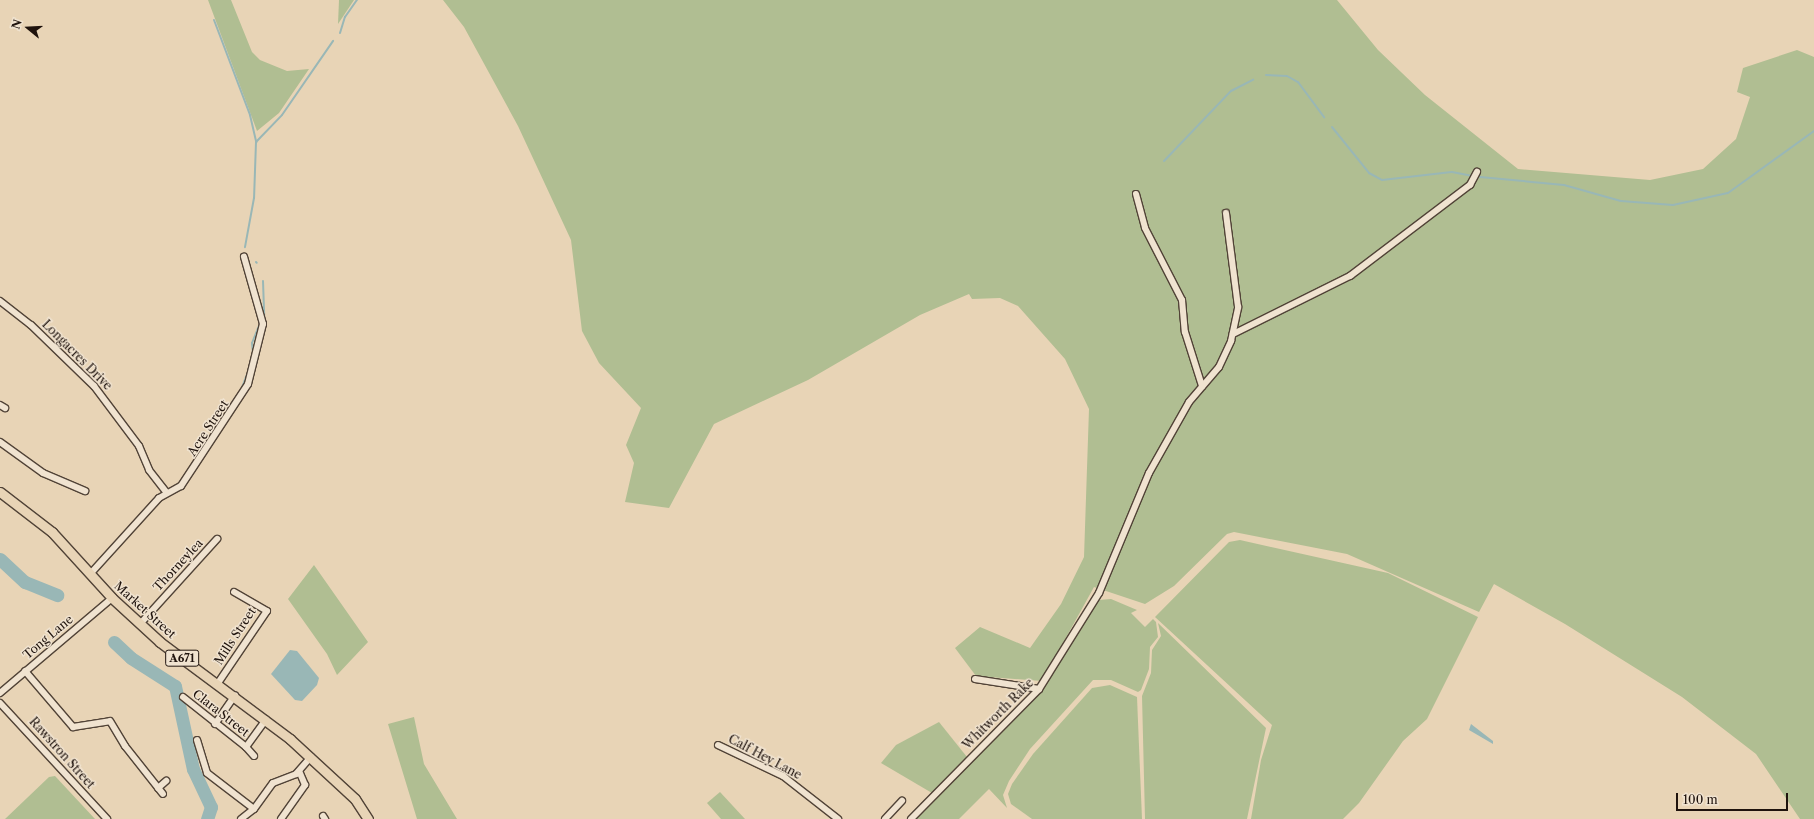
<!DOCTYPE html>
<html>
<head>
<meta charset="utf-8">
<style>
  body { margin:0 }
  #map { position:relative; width:1814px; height:819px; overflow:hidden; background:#e8d4b6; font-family:"Libre Caslon Text",serif }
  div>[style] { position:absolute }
  .green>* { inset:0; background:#b0be92 }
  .water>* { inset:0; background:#99b7b6 }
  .stream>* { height:2px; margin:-1px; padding:0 1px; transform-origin:1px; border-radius:1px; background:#99b7b6 }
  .river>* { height:13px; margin:-6.5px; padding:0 6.5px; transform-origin:6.5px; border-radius:6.5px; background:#99b7b6 }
  .roads { filter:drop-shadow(1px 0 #514337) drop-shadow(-1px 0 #514337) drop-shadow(0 1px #514337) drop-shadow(0 -1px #514337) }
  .street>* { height:6px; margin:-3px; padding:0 3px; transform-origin:3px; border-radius:3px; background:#f0e3d0 }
  .primary>* { height:9px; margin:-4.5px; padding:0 4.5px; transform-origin:4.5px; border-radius:4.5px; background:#e8d4b6 }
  span { translate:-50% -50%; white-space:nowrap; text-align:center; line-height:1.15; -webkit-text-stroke:3px #f0e3d0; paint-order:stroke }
  .shield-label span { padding:1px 3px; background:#f0e3d0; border:1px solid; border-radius:3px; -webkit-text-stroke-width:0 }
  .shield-label { font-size:11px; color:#1f130d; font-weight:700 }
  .street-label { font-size:12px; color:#1f130d }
  .north { position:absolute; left:8px; top:8px; width:40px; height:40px; -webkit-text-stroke:3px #f0e3d0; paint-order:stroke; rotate:288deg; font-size:11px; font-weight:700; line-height:16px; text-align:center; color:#1f130d }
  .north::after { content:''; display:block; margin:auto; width:14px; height:18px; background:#1f130d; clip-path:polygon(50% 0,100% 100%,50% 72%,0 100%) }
  .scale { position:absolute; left:1676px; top:793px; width:112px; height:18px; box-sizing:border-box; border:2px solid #1f130d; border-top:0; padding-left:5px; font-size:12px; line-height:14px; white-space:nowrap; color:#1f130d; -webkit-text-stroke:3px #f0e3d0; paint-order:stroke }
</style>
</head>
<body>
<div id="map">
  <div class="green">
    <div style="clip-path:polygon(208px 0,231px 0,252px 52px,260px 60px,287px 71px,309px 69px,279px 113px,257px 131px)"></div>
    <div style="clip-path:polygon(339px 0,354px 0,338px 24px)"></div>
    <div style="clip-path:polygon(443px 0,1337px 0,1378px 50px,1425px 95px,1518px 169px,1650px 180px,1703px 169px,1736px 139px,1750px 97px,1737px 92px,1743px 68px,1797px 50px,1814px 57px,1814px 819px,1800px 819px,1756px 754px,1682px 697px,1565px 624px,1494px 584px,1479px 612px,1347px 554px,1234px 532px,1227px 534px,1174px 586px,1145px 604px,1094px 587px,1042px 681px,976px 676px,955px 648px,980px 627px,1030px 648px,1061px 604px,1084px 557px,1089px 409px,1065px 359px,1018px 306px,1000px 298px,972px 299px,969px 294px,920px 315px,808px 380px,714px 424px,669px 508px,625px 502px,634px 463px,626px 445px,641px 408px,599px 363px,582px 331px,571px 240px,518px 126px,464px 27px)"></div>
    <div style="clip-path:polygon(1240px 540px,1388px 573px,1478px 617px,1427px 719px,1403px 741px,1359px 803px,1343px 819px,1251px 819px,1261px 760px,1272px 725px,1155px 617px,1229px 542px)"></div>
    <div style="clip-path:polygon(314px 565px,368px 642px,337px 675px,327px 654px,288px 599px)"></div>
    <div style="clip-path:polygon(1111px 599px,1137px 610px,1131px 613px,1145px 627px,1153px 619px,1156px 622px,1158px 637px,1150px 647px,1149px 669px,1141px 690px,1138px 692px,1111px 680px,1093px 680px,1030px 749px,1009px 781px,1003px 795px,1007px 808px,989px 789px,959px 819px,916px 819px,1034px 700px,1099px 600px)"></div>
    <div style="clip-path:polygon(1158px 623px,1266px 728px,1247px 819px,1145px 819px,1142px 696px,1151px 673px,1152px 650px,1161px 636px)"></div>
    <div style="clip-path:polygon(1110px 685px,1137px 697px,1142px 819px,1032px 819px,1011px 804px,1008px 794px,1012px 784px,1033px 754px,1092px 688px)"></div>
    <div style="clip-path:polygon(414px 717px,424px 764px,457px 819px,417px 819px,388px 724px)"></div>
    <div style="clip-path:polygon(939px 722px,967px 757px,932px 793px,881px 763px,896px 745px)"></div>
    <div style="clip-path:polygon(55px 776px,95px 819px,5px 819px,49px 777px)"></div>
    <div style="clip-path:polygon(720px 792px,745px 819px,721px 819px,707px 803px)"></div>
  </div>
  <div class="water">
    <div style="clip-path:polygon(290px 650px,297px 651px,319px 678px,317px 685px,302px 701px,295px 700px,271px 674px)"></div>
    <div style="clip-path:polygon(1471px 724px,1493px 741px,1493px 744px,1469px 730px)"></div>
  </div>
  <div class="stream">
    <div style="left:214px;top:20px;width:102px;rotate:69.2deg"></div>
    <div style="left:250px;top:115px;width:28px;rotate:77deg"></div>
    <div style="left:256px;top:142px;width:56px;rotate:92deg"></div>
    <div style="left:254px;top:198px;width:50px;rotate:100.4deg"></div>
    <div style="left:340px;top:33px;width:17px;rotate:-73deg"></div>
    <div style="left:345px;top:17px;width:21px;rotate:-55deg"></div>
    <div style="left:1266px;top:75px;width:21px;rotate:3deg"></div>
    <div style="left:1287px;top:76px;width:13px;rotate:29deg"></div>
    <div style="left:1298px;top:82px;width:44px;rotate:53.4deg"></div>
    <div style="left:1332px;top:127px;width:59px;rotate:51.2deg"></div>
    <div style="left:1369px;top:173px;width:15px;rotate:28deg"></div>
    <div style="left:1382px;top:180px;width:70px;rotate:-6.5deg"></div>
    <div style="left:1452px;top:172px;width:21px;rotate:11deg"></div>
    <div style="left:256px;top:142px;width:37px;rotate:-46deg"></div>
    <div style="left:282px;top:115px;width:90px;rotate:-55.4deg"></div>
    <div style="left:1164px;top:161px;width:97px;rotate:-46.3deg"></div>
    <div style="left:1231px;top:91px;width:25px;rotate:-27deg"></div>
    <div style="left:1480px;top:177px;width:84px;rotate:5.4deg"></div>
    <div style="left:1564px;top:185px;width:59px;rotate:15.7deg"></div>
    <div style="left:1621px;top:201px;width:52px;rotate:4.4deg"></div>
    <div style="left:1673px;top:205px;width:56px;rotate:-12.3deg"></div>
    <div style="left:1728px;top:193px;width:106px;rotate:-35.8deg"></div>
    <div style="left:256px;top:262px;width:1px;rotate:45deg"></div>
    <div style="left:263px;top:281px;width:35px;rotate:88deg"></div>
    <div style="left:253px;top:353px;width:10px;rotate:-96deg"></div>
    <div style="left:252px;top:343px;width:18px;rotate:-68deg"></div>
    <div style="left:241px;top:390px;width:17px;rotate:-69deg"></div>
    <div style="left:222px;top:419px;width:12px;rotate:-59deg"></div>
  </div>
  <div class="river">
    <div style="left:0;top:559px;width:34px;rotate:43deg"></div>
    <div style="left:25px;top:582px;width:35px;rotate:22deg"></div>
    <div style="left:114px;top:642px;width:23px;rotate:43deg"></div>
    <div style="left:131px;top:658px;width:52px;rotate:32.5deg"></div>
    <div style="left:175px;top:686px;width:85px;rotate:77.8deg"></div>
    <div style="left:193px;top:769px;width:42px;rotate:64.7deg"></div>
    <div style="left:211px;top:807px;width:13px;rotate:108deg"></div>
  </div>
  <div class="roads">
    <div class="street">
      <div style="left:1136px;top:194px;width:35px;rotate:75deg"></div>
      <div style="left:1145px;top:228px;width:81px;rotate:62.8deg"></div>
      <div style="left:1182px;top:300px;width:32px;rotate:85deg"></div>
      <div style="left:1185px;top:332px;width:57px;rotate:72.5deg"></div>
      <div style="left:0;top:301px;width:39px;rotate:38deg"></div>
      <div style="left:31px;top:325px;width:88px;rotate:44.1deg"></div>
      <div style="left:94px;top:386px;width:75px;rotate:53.1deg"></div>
      <div style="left:139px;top:446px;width:26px;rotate:67deg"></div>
      <div style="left:149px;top:470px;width:29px;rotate:52deg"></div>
      <div style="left:1233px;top:334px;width:131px;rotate:-26.4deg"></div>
      <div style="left:1350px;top:276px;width:151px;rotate:-37.2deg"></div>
      <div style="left:1470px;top:185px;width:15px;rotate:-62deg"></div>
      <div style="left:0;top:405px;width:6px;rotate:31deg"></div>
      <div style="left:0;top:442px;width:53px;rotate:35.8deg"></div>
      <div style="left:43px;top:473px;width:46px;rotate:23.2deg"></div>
      <div style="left:91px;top:573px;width:101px;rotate:-47.8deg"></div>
      <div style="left:159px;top:498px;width:25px;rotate:-29deg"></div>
      <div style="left:181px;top:486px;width:122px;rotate:-56.7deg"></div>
      <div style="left:248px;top:384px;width:62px;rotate:-76deg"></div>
      <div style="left:263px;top:324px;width:70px;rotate:-105.8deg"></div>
      <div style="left:140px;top:624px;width:115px;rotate:-47.8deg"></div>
      <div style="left:25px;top:671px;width:74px;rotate:49.4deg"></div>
      <div style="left:73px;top:727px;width:37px;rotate:-9deg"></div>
      <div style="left:110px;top:721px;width:29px;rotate:59deg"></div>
      <div style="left:125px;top:746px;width:61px;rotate:51.6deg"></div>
      <div style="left:975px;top:679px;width:65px;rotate:8.9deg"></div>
      <div style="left:218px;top:683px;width:87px;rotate:-55.8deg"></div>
      <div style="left:267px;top:611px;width:38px;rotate:-150deg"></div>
      <div style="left:0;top:693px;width:147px;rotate:-40.3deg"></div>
      <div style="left:183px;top:697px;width:80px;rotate:38.4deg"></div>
      <div style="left:0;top:703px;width:158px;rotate:47.3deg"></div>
      <div style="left:215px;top:724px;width:35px;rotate:-55deg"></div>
      <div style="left:197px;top:740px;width:34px;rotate:73deg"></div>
      <div style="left:207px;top:773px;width:59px;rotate:37.5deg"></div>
      <div style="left:718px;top:745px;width:72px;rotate:25.5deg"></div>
      <div style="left:783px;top:776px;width:70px;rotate:38deg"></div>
      <div style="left:246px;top:747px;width:34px;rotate:-54deg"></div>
      <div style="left:246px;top:747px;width:12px;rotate:48deg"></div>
      <div style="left:158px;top:788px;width:11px;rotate:-41deg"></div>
      <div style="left:323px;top:816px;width:4px;rotate:56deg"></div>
      <div style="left:241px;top:819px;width:16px;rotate:-38deg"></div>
      <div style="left:254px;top:809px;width:32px;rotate:-54deg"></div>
      <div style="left:273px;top:783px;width:25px;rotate:-21deg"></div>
      <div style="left:296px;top:774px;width:23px;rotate:-49deg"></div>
      <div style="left:281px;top:819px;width:42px;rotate:-54.8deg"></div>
      <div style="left:305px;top:785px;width:15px;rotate:-113deg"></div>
      <div style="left:885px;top:819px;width:25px;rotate:-47deg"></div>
      <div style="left:911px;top:819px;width:182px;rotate:-45.4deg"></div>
      <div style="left:1039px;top:689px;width:113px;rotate:-58deg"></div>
      <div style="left:1099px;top:593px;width:130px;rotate:-67.4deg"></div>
      <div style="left:1149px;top:473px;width:81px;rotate:-60.6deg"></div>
      <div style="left:1189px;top:402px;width:46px;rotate:-49.4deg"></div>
      <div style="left:1219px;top:367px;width:29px;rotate:-65deg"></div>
      <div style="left:1231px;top:341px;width:35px;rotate:-78deg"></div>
      <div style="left:1238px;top:307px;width:95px;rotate:-97.3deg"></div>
    </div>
    <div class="primary">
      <div style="left:0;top:492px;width:66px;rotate:37.6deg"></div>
      <div style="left:52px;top:532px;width:89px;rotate:47.7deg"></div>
      <div style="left:112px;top:598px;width:65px;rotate:42.5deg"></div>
      <div style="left:160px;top:642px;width:162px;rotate:36.7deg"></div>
      <div style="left:290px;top:739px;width:88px;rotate:42.7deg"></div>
      <div style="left:355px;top:799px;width:24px;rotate:57deg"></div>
    </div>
  </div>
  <div class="shield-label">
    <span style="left:182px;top:658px">A671</span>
  </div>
  <div class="street-label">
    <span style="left:77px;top:355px;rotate:45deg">Longacres Drive</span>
    <span style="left:208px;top:428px;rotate:-57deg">Acre Street</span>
    <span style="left:178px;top:565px;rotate:-47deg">Thorneylea</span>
    <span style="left:145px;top:610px;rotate:42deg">Market Street</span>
    <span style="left:235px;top:636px;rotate:-57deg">Mills Street</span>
    <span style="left:48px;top:637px;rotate:-40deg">Tong Lane</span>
    <span style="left:221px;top:713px;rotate:38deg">Clara Street</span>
    <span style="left:998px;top:714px;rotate:-45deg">Whitworth Rake</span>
    <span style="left:62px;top:753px;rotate:48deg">Rawstron Street</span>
    <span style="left:765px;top:757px;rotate:28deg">Calf Hey Lane</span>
  </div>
  <div class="north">N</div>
  <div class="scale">100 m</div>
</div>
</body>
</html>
